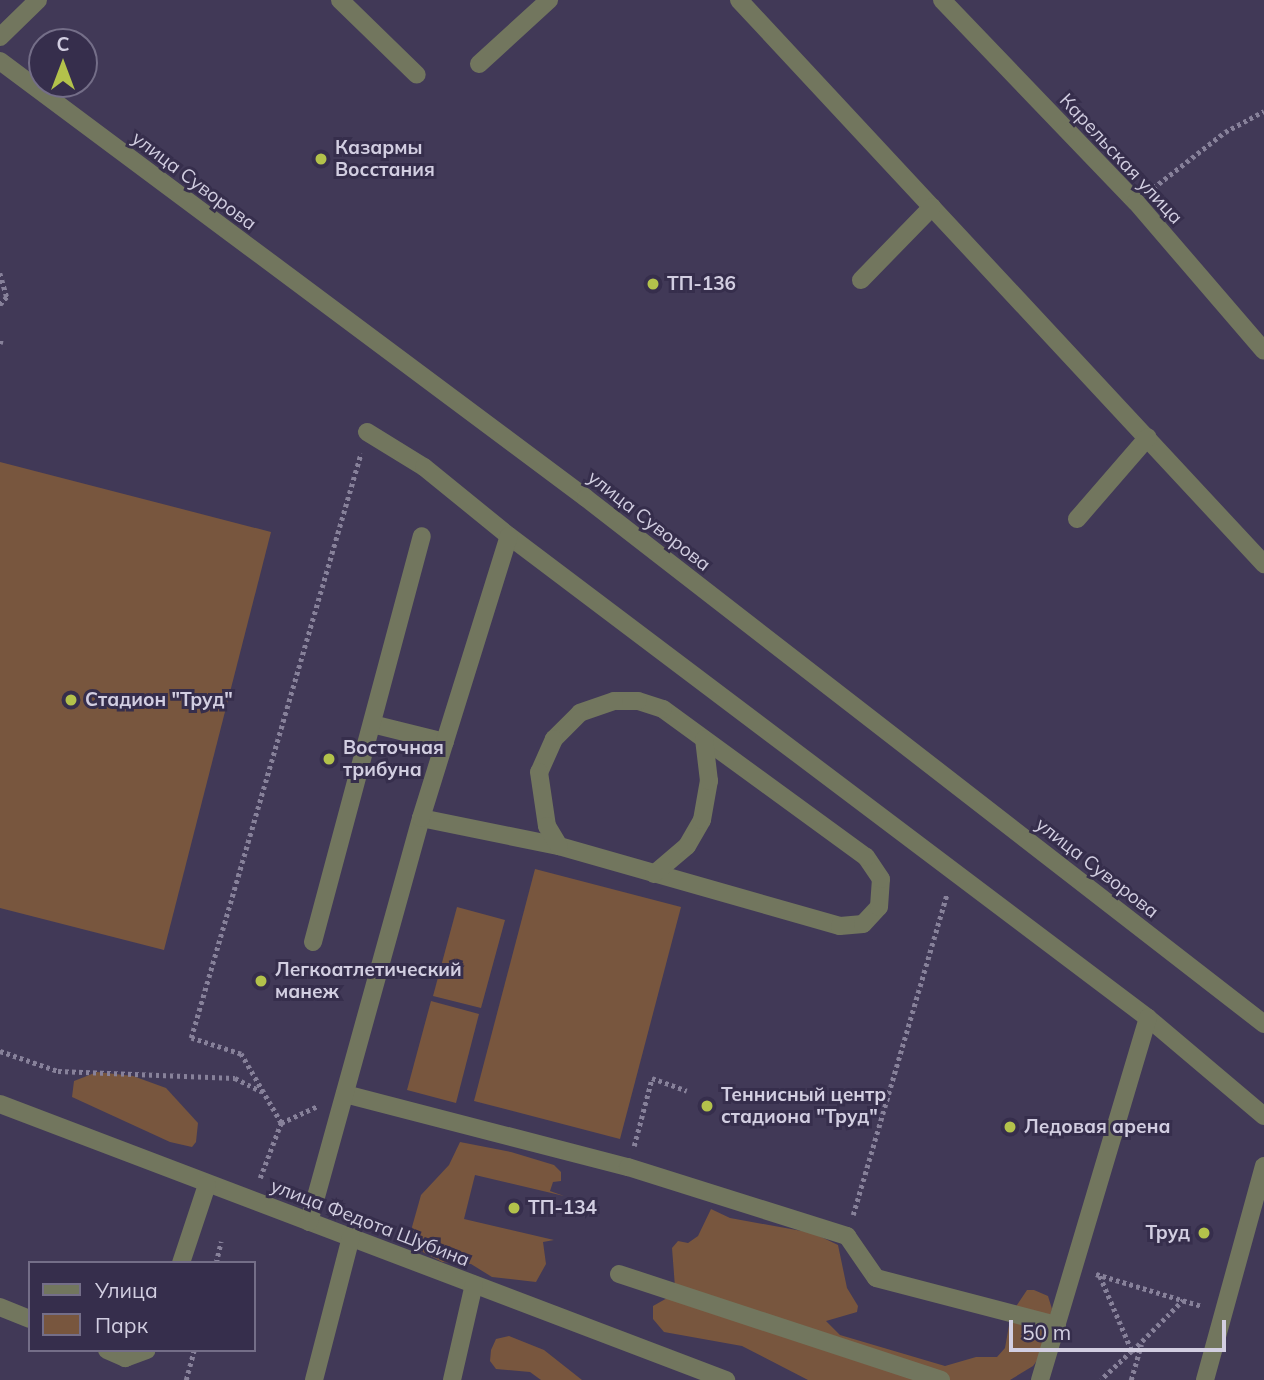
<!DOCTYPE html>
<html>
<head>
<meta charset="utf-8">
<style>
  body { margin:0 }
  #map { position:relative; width:1264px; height:1380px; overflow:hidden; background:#413957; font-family:Mulish,sans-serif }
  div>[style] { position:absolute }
  .green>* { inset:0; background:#78563e }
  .path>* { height:4.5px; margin-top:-2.25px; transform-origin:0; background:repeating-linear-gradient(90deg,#87819a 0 3.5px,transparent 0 7px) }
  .minor>* { height:18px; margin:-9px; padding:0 9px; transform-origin:9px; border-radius:9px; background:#72765e }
  .dots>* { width:19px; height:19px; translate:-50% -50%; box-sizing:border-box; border:4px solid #362e4c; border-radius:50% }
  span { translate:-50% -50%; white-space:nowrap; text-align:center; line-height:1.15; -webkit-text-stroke:6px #362e4c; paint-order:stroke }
  .poi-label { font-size:19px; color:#d2cee1; font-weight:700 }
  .left { translate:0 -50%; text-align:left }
  .right { translate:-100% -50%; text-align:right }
  .street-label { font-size:19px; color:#d2cee1 }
  .legend { position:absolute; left:28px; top:1261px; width:228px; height:91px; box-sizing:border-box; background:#362e4c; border:2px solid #746e88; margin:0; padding:9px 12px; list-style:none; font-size:21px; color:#d2cee1 }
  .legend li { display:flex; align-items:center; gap:14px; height:35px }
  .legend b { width:35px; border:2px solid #746e88 }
  .north { position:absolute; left:28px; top:28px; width:70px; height:70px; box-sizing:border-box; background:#362e4c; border:2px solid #746e88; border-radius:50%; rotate:0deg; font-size:19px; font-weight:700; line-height:28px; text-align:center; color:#d2cee1 }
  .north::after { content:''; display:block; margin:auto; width:24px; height:32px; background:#b3c24b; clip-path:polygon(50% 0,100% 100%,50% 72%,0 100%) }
  .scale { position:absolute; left:1009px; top:1320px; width:217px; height:32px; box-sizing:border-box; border:4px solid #d2cee1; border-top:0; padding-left:9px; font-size:21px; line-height:24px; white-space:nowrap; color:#d2cee1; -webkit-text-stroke:5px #362e4c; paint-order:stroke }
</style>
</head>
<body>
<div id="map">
  <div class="green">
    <div style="clip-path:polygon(0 462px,271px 532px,164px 950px,0 908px)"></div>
    <div style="clip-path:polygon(535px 869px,681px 907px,620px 1139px,474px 1101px)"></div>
    <div style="clip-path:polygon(457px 907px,505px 920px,481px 1008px,433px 996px)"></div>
    <div style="clip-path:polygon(431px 1001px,479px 1014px,456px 1103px,407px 1090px)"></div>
    <div style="clip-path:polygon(97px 1072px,133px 1076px,166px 1088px,198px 1123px,196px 1142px,192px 1147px,170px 1142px,72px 1097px,74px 1081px)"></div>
    <div style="clip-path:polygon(460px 1142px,511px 1152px,554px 1165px,561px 1172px,561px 1181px,553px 1182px,550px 1191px,564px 1196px,475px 1175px,464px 1219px,554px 1240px,543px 1242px,546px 1264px,536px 1282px,492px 1277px,471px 1264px,442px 1262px,417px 1249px,412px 1227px,421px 1195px,449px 1165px)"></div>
    <div style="clip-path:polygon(711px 1209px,730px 1218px,813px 1233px,838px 1245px,847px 1288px,858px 1306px,857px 1312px,826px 1321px,840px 1335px,945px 1366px,976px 1357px,997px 1357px,1005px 1348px,1011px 1314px,1027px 1290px,1034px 1290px,1048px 1296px,1052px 1309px,1041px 1355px,1033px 1366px,1010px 1380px,808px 1380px,742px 1346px,664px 1332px,653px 1319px,653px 1306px,669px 1297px,675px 1287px,672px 1248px,678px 1241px,688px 1243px,698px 1236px)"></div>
    <div style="clip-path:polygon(509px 1336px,544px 1350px,582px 1380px,541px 1380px,530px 1372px,496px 1369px,490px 1361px,491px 1350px,496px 1339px)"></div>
  </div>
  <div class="path">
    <div style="left:1153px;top:188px;width:91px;rotate:-37.9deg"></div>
    <div style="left:1225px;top:132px;width:44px;rotate:-28.3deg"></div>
    <div style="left:0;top:273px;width:25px;rotate:74deg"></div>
    <div style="left:7px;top:297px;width:11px;rotate:131deg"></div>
    <div style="left:0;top:344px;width:5px;rotate:-79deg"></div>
    <div style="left:0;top:1051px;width:61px;rotate:19deg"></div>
    <div style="left:58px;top:1071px;width:177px;rotate:2.3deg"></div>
    <div style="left:235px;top:1078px;width:30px;rotate:27deg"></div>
    <div style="left:281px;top:1123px;width:80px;rotate:-120.1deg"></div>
    <div style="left:241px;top:1054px;width:52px;rotate:-162.3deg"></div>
    <div style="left:191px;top:1038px;width:609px;rotate:-73.8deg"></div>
    <div style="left:634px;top:1146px;width:70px;rotate:-75.2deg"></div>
    <div style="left:652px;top:1078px;width:37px;rotate:20deg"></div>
    <div style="left:260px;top:1178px;width:59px;rotate:-69.1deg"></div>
    <div style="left:281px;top:1123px;width:41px;rotate:-24.7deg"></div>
    <div style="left:853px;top:1215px;width:334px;rotate:-73.7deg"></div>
    <div style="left:216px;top:1263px;width:22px;rotate:-77deg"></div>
    <div style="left:1096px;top:1274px;width:110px;rotate:16.9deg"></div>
    <div style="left:1100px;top:1276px;width:82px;rotate:66.9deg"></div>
    <div style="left:1132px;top:1351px;width:42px;rotate:136.9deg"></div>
    <div style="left:1132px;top:1351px;width:72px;rotate:-45deg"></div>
    <div style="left:186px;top:1380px;width:31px;rotate:-75deg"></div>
    <div style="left:1131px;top:1380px;width:37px;rotate:-74deg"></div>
  </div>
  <div class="minor">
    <div style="left:340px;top:0;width:107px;rotate:44.2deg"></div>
    <div style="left:739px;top:0;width:771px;rotate:47.05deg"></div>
    <div style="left:942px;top:0;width:280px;rotate:46.2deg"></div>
    <div style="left:1136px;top:202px;width:196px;rotate:49.3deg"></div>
    <div style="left:0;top:37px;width:53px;rotate:-44.2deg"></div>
    <div style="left:0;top:61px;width:731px;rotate:36.71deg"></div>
    <div style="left:586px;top:498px;width:858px;rotate:37.8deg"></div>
    <div style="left:479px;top:64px;width:95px;rotate:-42.4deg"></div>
    <div style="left:861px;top:280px;width:102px;rotate:-45.8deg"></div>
    <div style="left:367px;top:432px;width:67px;rotate:31.6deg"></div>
    <div style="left:424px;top:467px;width:109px;rotate:39.1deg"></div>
    <div style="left:509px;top:536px;width:800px;rotate:37.03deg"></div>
    <div style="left:1148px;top:1018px;width:152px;rotate:40.2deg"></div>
    <div style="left:1077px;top:519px;width:108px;rotate:-49.1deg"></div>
    <div style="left:372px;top:724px;width:75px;rotate:13.9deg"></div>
    <div style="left:421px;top:818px;width:141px;rotate:11.5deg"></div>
    <div style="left:559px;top:846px;width:292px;rotate:15.9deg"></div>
    <div style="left:840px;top:926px;width:23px;rotate:-5deg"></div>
    <div style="left:863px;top:924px;width:23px;rotate:-47deg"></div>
    <div style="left:879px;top:907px;width:28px;rotate:-86deg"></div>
    <div style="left:881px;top:879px;width:27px;rotate:-124deg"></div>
    <div style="left:866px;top:857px;width:251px;rotate:-143.9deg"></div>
    <div style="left:663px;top:709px;width:26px;rotate:-162deg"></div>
    <div style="left:638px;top:701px;width:24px;rotate:180deg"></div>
    <div style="left:614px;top:701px;width:36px;rotate:161deg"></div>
    <div style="left:580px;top:713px;width:37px;rotate:135deg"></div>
    <div style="left:554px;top:739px;width:36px;rotate:114deg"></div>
    <div style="left:539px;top:772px;width:55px;rotate:81.6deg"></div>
    <div style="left:547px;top:826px;width:23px;rotate:59deg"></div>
    <div style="left:654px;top:874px;width:43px;rotate:-40.3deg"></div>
    <div style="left:687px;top:846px;width:30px;rotate:-60deg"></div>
    <div style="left:702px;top:820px;width:40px;rotate:-80deg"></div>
    <div style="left:709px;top:781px;width:42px;rotate:-96.8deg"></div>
    <div style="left:313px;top:942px;width:420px;rotate:-75deg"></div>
    <div style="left:345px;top:1094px;width:292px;rotate:14.5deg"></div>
    <div style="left:628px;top:1167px;width:230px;rotate:17.5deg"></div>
    <div style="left:847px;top:1236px;width:51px;rotate:55.4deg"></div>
    <div style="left:876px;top:1278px;width:187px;rotate:14.6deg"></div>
    <div style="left:0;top:1104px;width:777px;rotate:20.82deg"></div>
    <div style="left:309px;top:1222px;width:419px;rotate:-74.5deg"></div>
    <div style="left:421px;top:818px;width:295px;rotate:-72.7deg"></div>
    <div style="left:181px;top:1263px;width:82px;rotate:-71.6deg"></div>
    <div style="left:619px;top:1274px;width:339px;rotate:18.2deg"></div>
    <div style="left:0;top:1307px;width:32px;rotate:22deg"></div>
    <div style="left:107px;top:1350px;width:20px;rotate:24deg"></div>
    <div style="left:125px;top:1358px;width:23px;rotate:-20deg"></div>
    <div style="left:314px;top:1380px;width:148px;rotate:-75.5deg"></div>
    <div style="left:452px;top:1380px;width:98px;rotate:-77.1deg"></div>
    <div style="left:1040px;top:1380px;width:378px;rotate:-73.4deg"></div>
    <div style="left:1205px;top:1380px;width:222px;rotate:-74.6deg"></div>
  </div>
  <div class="dots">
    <div style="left:321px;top:159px;background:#b3c24b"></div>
    <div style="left:653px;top:284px;background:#b3c24b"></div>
    <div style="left:71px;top:700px;background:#b3c24b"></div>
    <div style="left:329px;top:759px;background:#b3c24b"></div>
    <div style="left:261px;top:981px;background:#b3c24b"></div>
    <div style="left:707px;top:1106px;background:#b3c24b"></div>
    <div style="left:1010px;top:1127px;background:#b3c24b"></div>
    <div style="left:514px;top:1208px;background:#b3c24b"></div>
    <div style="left:1204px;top:1233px;background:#b3c24b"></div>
  </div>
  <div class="poi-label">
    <span class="left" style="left:335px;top:159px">Казармы<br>Восстания</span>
    <span class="left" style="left:667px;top:284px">ТП-136</span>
    <span class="left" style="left:85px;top:700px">Стадион "Труд"</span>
    <span class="left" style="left:343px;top:759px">Восточная<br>трибуна</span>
    <span class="left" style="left:275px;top:981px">Легкоатлетический<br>манеж</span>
    <span class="left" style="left:721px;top:1106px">Теннисный центр<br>стадиона "Труд"</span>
    <span class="left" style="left:1024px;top:1127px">Ледовая арена</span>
    <span class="left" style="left:528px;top:1208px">ТП-134</span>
    <span class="right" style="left:1190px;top:1233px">Труд</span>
  </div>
  <div class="street-label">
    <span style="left:1121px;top:159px;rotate:47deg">Карельская улица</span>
    <span style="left:194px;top:181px;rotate:37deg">улица Суворова</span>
    <span style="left:649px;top:521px;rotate:38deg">улица Суворова</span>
    <span style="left:1097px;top:868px;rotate:38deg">улица Суворова</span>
    <span style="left:370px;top:1223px;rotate:21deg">улица Федота Шубина</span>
  </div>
  <ul class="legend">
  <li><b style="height:9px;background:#72765e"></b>Улица</li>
  <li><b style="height:19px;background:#78563e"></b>Парк</li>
  </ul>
  <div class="north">С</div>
  <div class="scale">50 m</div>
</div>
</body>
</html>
